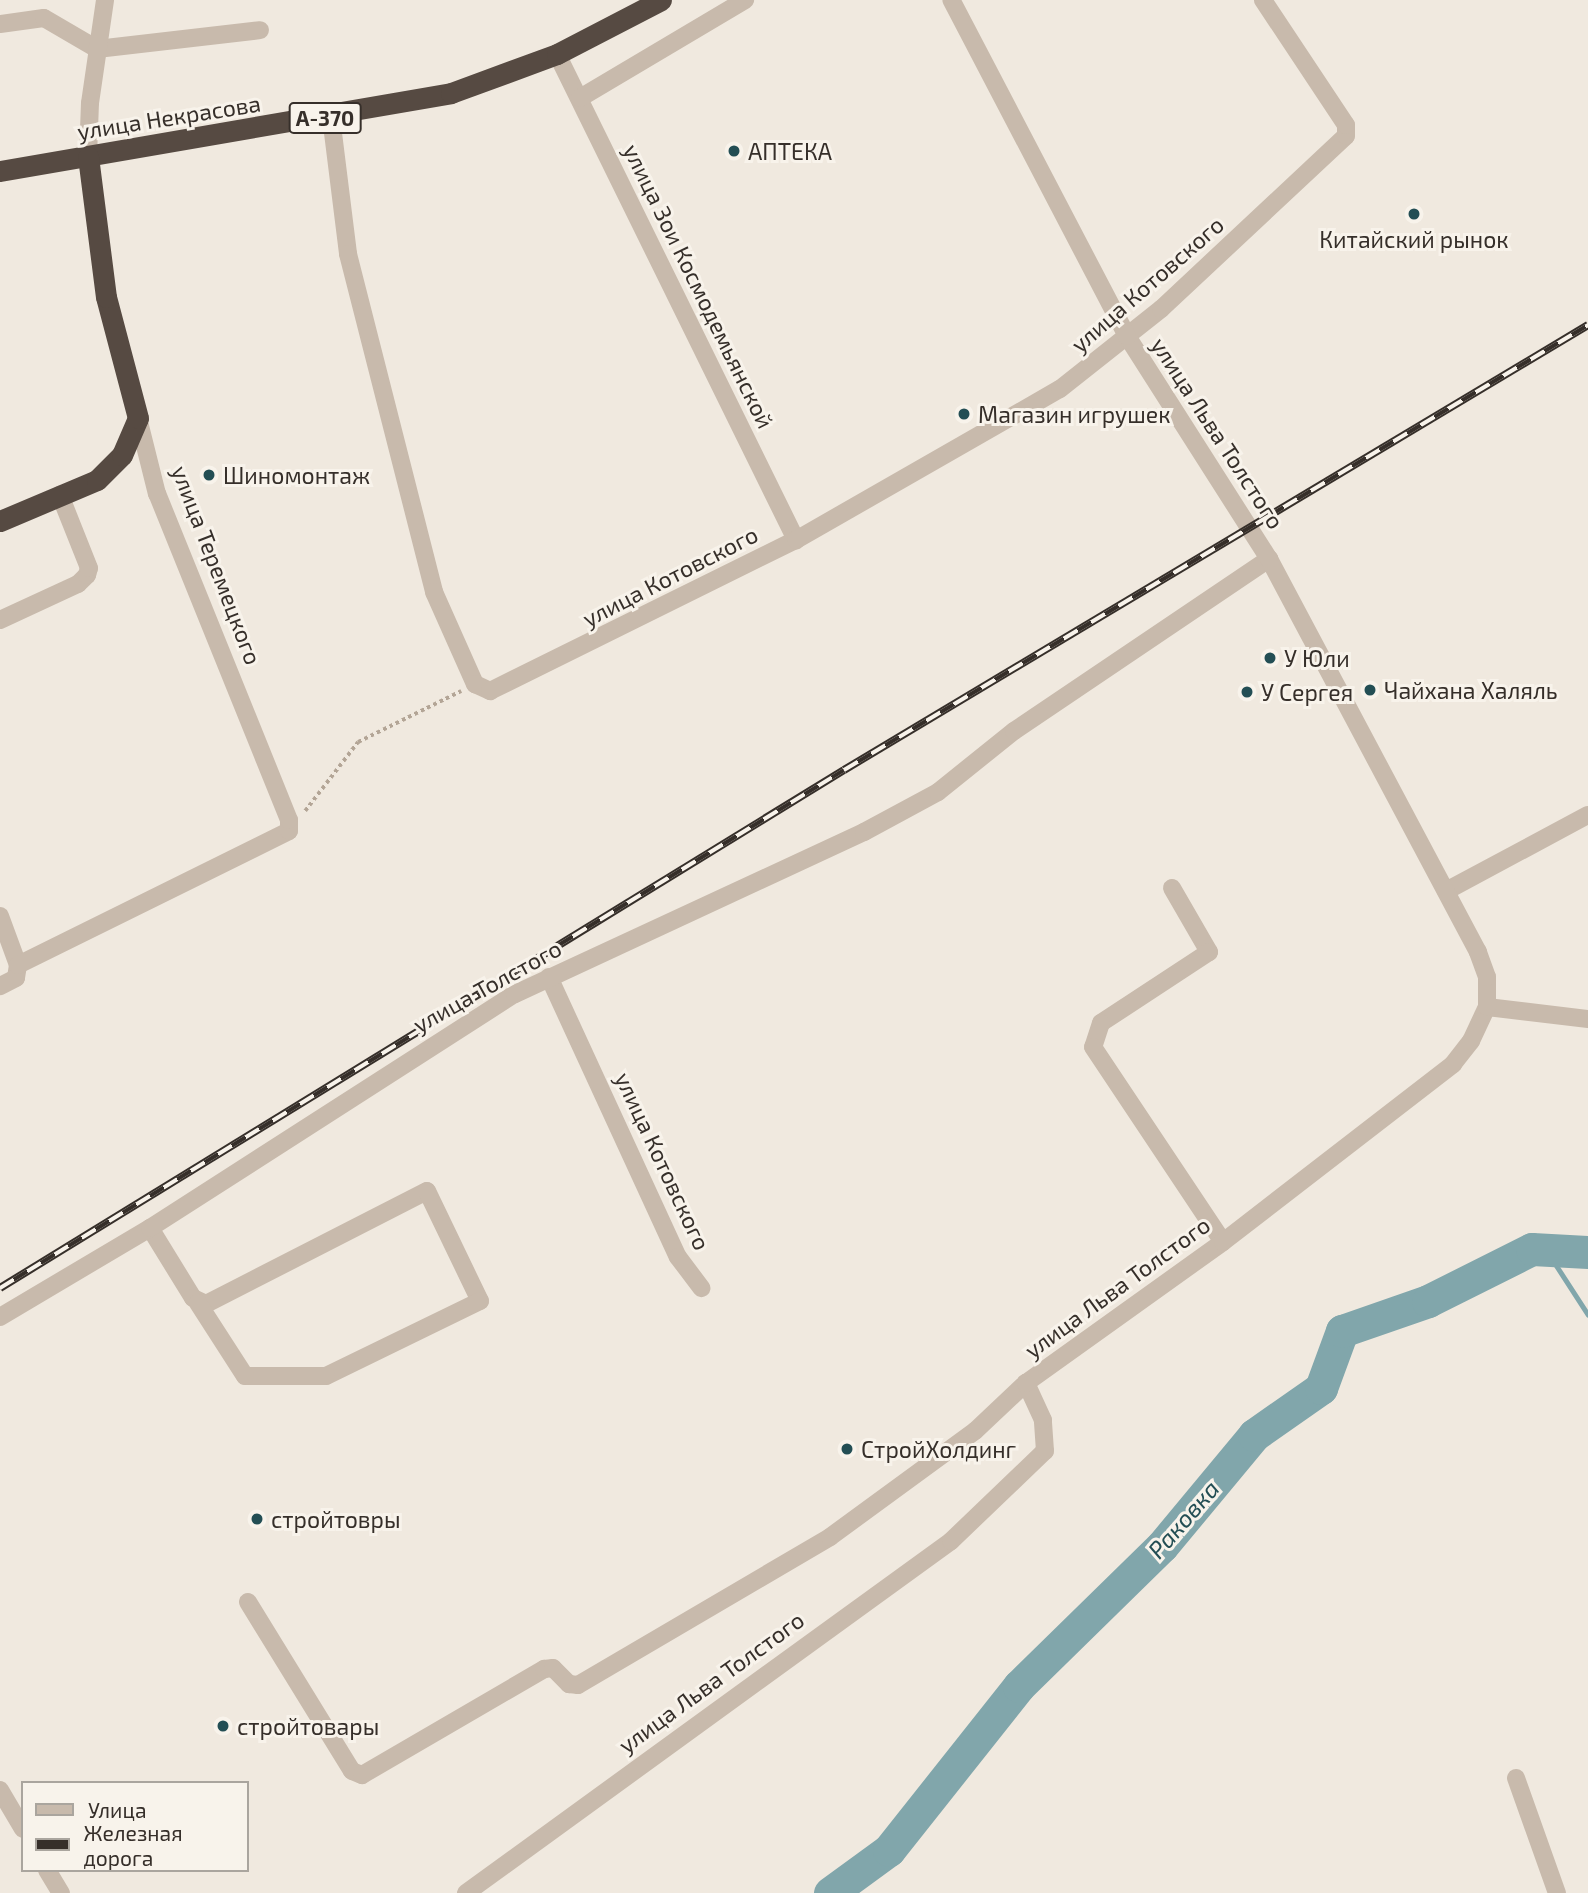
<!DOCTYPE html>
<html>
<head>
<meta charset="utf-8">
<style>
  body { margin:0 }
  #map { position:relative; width:1588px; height:1893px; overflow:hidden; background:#f0e9df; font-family:"Exo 2",sans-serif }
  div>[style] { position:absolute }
  .stream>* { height:5px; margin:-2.5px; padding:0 2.5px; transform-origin:2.5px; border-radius:2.5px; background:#81a6ab }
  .river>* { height:33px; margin:-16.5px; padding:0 16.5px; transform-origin:16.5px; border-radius:16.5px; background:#81a6ab }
  .path>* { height:3.5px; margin-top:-1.75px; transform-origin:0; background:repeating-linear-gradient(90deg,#b3a596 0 3.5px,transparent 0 7px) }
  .minor>* { height:18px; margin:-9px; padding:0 9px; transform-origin:9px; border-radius:9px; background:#c8baac }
  .highway>* { height:21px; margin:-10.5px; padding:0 10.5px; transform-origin:10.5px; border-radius:10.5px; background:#564a42 }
  .rail>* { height:8px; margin-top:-4px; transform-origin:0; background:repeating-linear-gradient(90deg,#f8f3eb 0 16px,#362f2a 0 32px); box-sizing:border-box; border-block:2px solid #362f2a }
  .dots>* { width:19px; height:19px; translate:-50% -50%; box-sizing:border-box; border:4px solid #f8f3eb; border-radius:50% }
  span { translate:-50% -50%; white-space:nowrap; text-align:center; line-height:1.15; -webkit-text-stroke:6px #f8f3eb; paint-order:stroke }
  .shield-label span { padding:2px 5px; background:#f8f3eb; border:2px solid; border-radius:5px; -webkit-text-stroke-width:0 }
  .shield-label { font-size:21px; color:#362f2a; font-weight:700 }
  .street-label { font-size:23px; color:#362f2a }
  .poi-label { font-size:23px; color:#362f2a }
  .left { translate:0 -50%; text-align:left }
  .water-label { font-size:24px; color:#234e54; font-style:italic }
  .legend { position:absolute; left:21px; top:1781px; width:228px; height:91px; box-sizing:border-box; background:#f8f3eb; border:2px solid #aaa59e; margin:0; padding:9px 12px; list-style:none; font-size:21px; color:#362f2a }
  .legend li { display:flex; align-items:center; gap:14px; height:35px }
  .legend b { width:35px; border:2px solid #aaa59e }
</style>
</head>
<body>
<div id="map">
  <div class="stream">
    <div style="left:1546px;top:1250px;width:77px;rotate:57.1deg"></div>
  </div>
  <div class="river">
    <div style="left:830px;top:1893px;width:73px;rotate:-36.1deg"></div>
    <div style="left:889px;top:1850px;width:209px;rotate:-51.6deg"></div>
    <div style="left:1019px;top:1686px;width:200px;rotate:-44.4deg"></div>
    <div style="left:1162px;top:1546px;width:144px;rotate:-50.3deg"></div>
    <div style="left:1254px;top:1435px;width:82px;rotate:-35deg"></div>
    <div style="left:1321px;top:1388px;width:61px;rotate:-69.8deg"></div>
    <div style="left:1342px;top:1331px;width:91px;rotate:-19.2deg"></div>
    <div style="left:1428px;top:1301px;width:116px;rotate:-26.6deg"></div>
    <div style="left:1532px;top:1249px;width:56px;rotate:3.1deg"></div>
  </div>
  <div class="path">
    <div style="left:305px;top:811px;width:87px;rotate:-52.5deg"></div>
    <div style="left:358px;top:742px;width:115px;rotate:-26.3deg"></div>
  </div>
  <div class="minor">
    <div style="left:0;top:24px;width:44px;rotate:-7.8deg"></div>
    <div style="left:44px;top:18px;width:61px;rotate:30.3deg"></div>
    <div style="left:97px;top:49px;width:164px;rotate:-6.6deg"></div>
    <div style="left:557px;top:54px;width:542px;rotate:63.81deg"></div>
    <div style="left:580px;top:98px;width:192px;rotate:-30.7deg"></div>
    <div style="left:331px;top:117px;width:138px;rotate:82.9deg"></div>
    <div style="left:348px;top:254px;width:349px;rotate:75.7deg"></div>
    <div style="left:434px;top:592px;width:101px;rotate:66deg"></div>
    <div style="left:475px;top:684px;width:17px;rotate:25deg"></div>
    <div style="left:490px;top:691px;width:341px;rotate:-26.3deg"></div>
    <div style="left:796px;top:540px;width:304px;rotate:-29.8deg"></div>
    <div style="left:1060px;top:389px;width:129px;rotate:-38.4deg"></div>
    <div style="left:1161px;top:309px;width:253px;rotate:-43.1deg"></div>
    <div style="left:1346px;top:136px;width:11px;rotate:-90deg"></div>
    <div style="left:1346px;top:125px;width:150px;rotate:-123.6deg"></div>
    <div style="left:88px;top:157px;width:54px;rotate:-87.9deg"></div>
    <div style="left:90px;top:103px;width:104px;rotate:-81.7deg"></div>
    <div style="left:0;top:620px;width:86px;rotate:-24.8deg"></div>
    <div style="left:78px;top:584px;width:13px;rotate:-45deg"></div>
    <div style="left:87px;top:575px;width:7px;rotate:-74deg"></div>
    <div style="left:89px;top:568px;width:79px;rotate:-111.7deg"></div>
    <div style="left:1172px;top:888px;width:74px;rotate:60deg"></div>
    <div style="left:1209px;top:952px;width:129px;rotate:146.7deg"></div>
    <div style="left:1101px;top:1023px;width:25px;rotate:108deg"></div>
    <div style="left:1093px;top:1047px;width:234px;rotate:56.3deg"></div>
    <div style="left:1446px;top:891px;width:161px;rotate:-28.2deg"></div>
    <div style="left:0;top:916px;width:52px;rotate:69.8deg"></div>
    <div style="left:18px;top:965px;width:13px;rotate:99deg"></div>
    <div style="left:16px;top:978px;width:18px;rotate:153deg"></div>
    <div style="left:18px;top:965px;width:302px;rotate:-26.3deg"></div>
    <div style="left:289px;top:831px;width:11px;rotate:-90deg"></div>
    <div style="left:289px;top:820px;width:352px;rotate:-112deg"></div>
    <div style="left:157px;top:494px;width:78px;rotate:-104deg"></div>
    <div style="left:549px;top:977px;width:308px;rotate:65.3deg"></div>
    <div style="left:678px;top:1257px;width:39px;rotate:53deg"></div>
    <div style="left:1487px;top:1007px;width:102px;rotate:6.8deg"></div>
    <div style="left:150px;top:1228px;width:82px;rotate:58.4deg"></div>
    <div style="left:193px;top:1298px;width:14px;rotate:25deg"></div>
    <div style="left:206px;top:1304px;width:248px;rotate:-27.1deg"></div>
    <div style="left:427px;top:1191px;width:122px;rotate:64.3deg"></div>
    <div style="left:480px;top:1301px;width:171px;rotate:154deg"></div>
    <div style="left:326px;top:1376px;width:81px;rotate:180deg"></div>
    <div style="left:245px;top:1376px;width:87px;rotate:-122.8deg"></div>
    <div style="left:0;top:1317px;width:174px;rotate:-30.7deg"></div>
    <div style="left:150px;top:1228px;width:434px;rotate:-32.7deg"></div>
    <div style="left:515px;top:994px;width:385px;rotate:-24.9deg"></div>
    <div style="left:864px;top:832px;width:84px;rotate:-28.4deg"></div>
    <div style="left:938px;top:792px;width:97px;rotate:-38.8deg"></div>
    <div style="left:1014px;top:731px;width:308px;rotate:-34deg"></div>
    <div style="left:248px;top:1602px;width:198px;rotate:58.4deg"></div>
    <div style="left:352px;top:1771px;width:11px;rotate:22deg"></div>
    <div style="left:362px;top:1775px;width:211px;rotate:-30.2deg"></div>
    <div style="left:544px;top:1669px;width:9px;rotate:-6deg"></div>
    <div style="left:553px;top:1668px;width:23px;rotate:45deg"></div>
    <div style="left:569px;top:1684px;width:9px;rotate:6deg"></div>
    <div style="left:578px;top:1685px;width:292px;rotate:-30.4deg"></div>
    <div style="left:830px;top:1537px;width:180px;rotate:-36.2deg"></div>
    <div style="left:975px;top:1431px;width:70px;rotate:-43.3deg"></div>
    <div style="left:1516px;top:1778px;width:122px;rotate:70.4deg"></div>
    <div style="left:0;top:1790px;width:45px;rotate:59.5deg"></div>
    <div style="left:47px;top:1870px;width:27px;rotate:59deg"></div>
    <div style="left:466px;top:1893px;width:599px;rotate:-35.97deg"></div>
    <div style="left:951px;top:1541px;width:130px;rotate:-43.8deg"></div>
    <div style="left:1045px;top:1451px;width:31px;rotate:-94deg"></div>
    <div style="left:1043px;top:1420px;width:41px;rotate:-114.7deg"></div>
    <div style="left:1026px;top:1383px;width:242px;rotate:-35.6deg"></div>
    <div style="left:1223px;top:1242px;width:291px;rotate:-37.7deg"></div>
    <div style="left:1453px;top:1064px;width:29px;rotate:-52deg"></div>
    <div style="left:1471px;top:1041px;width:38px;rotate:-65deg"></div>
    <div style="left:1487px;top:1007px;width:30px;rotate:-90deg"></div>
    <div style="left:1487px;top:977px;width:27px;rotate:-110deg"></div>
    <div style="left:1478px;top:952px;width:445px;rotate:-118deg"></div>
    <div style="left:1269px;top:559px;width:264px;rotate:-122.5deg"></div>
    <div style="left:1127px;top:336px;width:379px;rotate:-117.6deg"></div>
  </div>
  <div class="highway">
    <div style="left:0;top:171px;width:458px;rotate:-9.8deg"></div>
    <div style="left:451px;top:93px;width:113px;rotate:-20.2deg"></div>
    <div style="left:557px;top:54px;width:117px;rotate:-27.4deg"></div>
    <div style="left:0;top:521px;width:105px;rotate:-22.9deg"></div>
    <div style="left:97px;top:480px;width:35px;rotate:-45deg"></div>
    <div style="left:122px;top:455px;width:40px;rotate:-66.6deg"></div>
    <div style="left:138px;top:418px;width:125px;rotate:-104.8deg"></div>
    <div style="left:106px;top:297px;width:141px;rotate:-97.3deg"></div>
  </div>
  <div class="rail">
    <div style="left:0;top:1288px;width:990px;rotate:-31.54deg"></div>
    <div style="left:844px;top:770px;width:867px;rotate:-30.88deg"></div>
  </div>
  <div class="dots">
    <div style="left:734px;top:151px;background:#234e54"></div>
    <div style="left:1414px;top:214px;background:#234e54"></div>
    <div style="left:964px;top:414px;background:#234e54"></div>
    <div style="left:209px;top:475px;background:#234e54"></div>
    <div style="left:1270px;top:658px;background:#234e54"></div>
    <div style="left:1370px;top:690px;background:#234e54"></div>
    <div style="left:1247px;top:692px;background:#234e54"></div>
    <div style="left:847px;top:1449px;background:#234e54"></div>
    <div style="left:257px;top:1519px;background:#234e54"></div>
    <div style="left:223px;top:1726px;background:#234e54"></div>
  </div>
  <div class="shield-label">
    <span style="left:325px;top:118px">А-370</span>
  </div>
  <div class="street-label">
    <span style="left:169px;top:117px;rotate:-9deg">улица Некрасова</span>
    <span style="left:1147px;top:284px;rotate:-41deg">улица Котовского</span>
    <span style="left:699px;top:286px;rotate:64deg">улица Зои Космодемьянской</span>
    <span style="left:1218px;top:433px;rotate:57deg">улица Льва Толстого</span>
    <span style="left:217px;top:565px;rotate:69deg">улица Теремецкого</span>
    <span style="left:670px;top:576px;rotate:-27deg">улица Котовского</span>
    <span style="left:487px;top:986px;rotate:-29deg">улица Толстого</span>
    <span style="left:663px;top:1161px;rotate:65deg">улица Котовского</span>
    <span style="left:1117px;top:1287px;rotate:-36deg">улица Льва Толстого</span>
    <span style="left:711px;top:1682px;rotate:-36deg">улица Льва Толстого</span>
  </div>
  <div class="poi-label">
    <span class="left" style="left:748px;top:151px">АПТЕКА</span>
    <span style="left:1414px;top:239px">Китайский рынок</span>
    <span class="left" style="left:978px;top:414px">Магазин игрушек</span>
    <span class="left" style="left:223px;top:475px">Шиномонтаж</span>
    <span class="left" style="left:1284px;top:658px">У Юли</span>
    <span class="left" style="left:1384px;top:690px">Чайхана Халяль</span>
    <span class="left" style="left:1261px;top:692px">У Сергея</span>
    <span class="left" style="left:861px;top:1449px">СтройХолдинг</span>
    <span class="left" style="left:271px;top:1519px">стройтовры</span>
    <span class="left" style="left:237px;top:1726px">стройтовары</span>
  </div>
  <div class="water-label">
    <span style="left:1183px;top:1519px;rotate:-49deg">Раковка</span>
  </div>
  <ul class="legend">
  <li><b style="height:9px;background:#c8baac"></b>Улица</li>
  <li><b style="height:9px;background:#362f2a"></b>Железная дорога</li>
  </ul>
</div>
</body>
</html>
